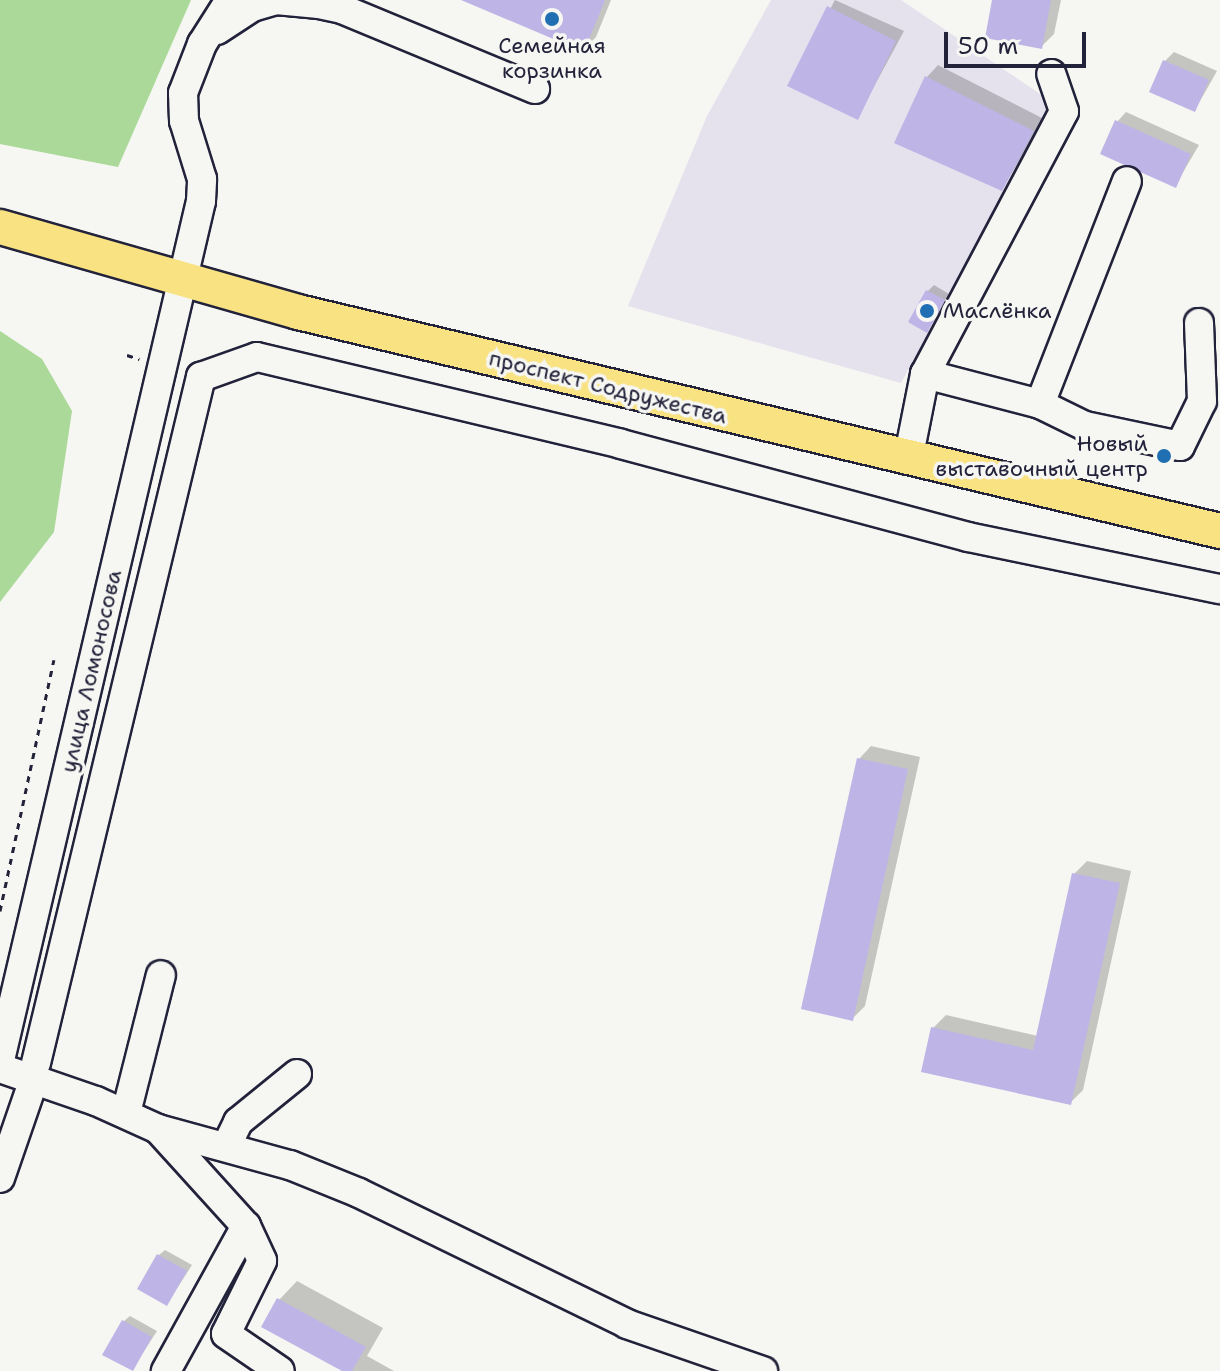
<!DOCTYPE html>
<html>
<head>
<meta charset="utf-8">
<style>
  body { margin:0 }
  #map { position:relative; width:1220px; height:1371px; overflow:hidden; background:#f6f6f2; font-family:"Shantell Sans",sans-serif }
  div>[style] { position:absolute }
  .built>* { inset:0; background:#e5e2ee }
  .green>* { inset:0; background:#aad999 }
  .shadow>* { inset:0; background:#0003 }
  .building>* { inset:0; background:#beb5e6 }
  .path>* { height:3px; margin-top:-1.5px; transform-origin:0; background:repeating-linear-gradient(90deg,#22223b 0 6px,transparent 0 12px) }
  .roads { filter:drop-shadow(2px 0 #22223b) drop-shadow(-2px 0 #22223b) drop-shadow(0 2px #22223b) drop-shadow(0 -2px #22223b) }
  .minor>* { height:28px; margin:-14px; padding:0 14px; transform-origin:14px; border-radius:14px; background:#f6f6f2 }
  .major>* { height:34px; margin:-17px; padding:0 17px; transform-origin:17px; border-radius:17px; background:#f8e281 }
  .dots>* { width:22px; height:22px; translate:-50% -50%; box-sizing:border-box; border:4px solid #f6f6f2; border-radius:50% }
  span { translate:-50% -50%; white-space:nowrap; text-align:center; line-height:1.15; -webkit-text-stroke:7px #f6f6f2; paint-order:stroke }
  .poi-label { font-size:22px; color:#22223b }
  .left { translate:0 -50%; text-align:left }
  .right { translate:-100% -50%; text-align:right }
  .street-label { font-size:22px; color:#22223b }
  .scale { position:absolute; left:944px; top:32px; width:142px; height:36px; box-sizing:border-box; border:4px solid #22223b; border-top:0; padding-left:10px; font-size:24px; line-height:28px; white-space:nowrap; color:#22223b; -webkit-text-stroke:6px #f6f6f2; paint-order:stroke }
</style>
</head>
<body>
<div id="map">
  <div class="built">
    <div style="clip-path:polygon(771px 0,901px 0,1055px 104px,901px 383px,628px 306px,707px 116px)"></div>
  </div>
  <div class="green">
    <div style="clip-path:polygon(0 0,191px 0,118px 167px,0 144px)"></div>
    <div style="clip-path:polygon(0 331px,42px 359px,72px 411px,54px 532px,0 602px)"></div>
  </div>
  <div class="shadow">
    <div style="clip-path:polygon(489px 0,611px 0,596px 37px,583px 50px)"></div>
    <div style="clip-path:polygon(835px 0,904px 31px,857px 118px,789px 85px)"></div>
    <div style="clip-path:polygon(994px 0,1061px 0,1054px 34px,1042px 46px)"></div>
    <div style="clip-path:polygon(1174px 52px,1217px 71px,1195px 110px,1165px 61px)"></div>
    <div style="clip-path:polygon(938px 65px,1044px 119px,1002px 189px,927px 77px)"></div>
    <div style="clip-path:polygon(1126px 112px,1199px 145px,1175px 186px,1117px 122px)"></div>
    <div style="clip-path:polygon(934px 285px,949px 294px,927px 331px,928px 291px)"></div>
    <div style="clip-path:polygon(871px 746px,920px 757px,865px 1006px,852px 1019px,859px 759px)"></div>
    <div style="clip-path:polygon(1087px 861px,1131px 871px,1083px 1090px,1070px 1103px,933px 1028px,946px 1015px,1038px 1036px,1074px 874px)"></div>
    <div style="clip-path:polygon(165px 1250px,192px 1265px,167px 1304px,159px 1255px)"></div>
    <div style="clip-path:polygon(297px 1281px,383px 1328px,367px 1356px,394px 1371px,346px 1371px,279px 1300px)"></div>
    <div style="clip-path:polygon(130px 1316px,157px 1331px,132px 1370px,124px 1321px)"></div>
  </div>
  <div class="building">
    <div style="clip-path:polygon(461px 0,605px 0,584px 52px)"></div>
    <div style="clip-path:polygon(992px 0,1051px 0,1042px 49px,985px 38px)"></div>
    <div style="clip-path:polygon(827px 6px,896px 41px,858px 120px,787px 86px)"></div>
    <div style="clip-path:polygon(1163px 60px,1209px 80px,1195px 112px,1149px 92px)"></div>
    <div style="clip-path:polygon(925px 76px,1034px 131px,1002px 191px,894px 143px)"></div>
    <div style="clip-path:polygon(1115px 120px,1191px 154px,1176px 188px,1100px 154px)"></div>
    <div style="clip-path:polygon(926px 290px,945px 300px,927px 333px,908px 322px)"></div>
    <div style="clip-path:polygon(857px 758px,908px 769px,853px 1021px,801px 1009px)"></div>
    <div style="clip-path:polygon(1072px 873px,1120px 883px,1071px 1105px,921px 1072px,931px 1027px,1033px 1050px)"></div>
    <div style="clip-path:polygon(157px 1254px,187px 1271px,167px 1306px,137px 1289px)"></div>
    <div style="clip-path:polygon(277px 1298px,366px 1347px,352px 1371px,342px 1371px,261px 1327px)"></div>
    <div style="clip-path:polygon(122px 1320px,152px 1337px,133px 1371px,102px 1355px)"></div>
  </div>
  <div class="path">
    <div style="left:127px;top:355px;width:13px;rotate:18deg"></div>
    <div style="left:0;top:911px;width:257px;rotate:-77.9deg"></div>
  </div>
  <div class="roads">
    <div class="minor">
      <div style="left:217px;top:30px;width:42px;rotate:-33.3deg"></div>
      <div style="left:252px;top:7px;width:25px;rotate:-16deg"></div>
      <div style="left:276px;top:0;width:43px;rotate:5.3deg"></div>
      <div style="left:319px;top:4px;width:24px;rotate:12deg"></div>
      <div style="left:342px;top:9px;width:209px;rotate:22.5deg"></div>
      <div style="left:925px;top:374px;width:119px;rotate:14.6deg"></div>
      <div style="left:1040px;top:404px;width:50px;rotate:26.1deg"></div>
      <div style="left:1085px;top:426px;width:97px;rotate:11.9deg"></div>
      <div style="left:1180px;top:446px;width:50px;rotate:-63.9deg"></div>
      <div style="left:1202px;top:401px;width:78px;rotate:-92.2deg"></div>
      <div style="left:1040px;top:404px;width:239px;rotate:-68.7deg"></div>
      <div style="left:908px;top:460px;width:88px;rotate:-78.8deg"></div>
      <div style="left:925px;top:374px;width:297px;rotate:-62.1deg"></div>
      <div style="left:1064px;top:111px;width:39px;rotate:-109deg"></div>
      <div style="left:0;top:1060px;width:882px;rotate:-76.83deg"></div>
      <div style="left:201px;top:201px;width:22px;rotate:-87deg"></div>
      <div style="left:202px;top:179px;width:61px;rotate:-107.2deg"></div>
      <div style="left:184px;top:121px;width:28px;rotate:-92deg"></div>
      <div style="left:183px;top:93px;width:53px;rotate:-68.8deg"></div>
      <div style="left:202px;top:44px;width:52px;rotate:-57.5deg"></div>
      <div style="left:36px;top:1063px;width:706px;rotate:-76.48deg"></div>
      <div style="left:201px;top:377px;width:59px;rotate:-19.7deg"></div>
      <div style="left:257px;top:357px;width:374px;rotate:13.4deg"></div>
      <div style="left:621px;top:444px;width:359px;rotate:15deg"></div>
      <div style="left:968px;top:537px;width:257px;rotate:11.7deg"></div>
      <div style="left:0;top:1068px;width:102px;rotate:19deg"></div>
      <div style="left:96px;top:1101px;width:68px;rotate:24.3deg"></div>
      <div style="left:158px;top:1129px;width:131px;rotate:47.8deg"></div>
      <div style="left:246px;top:1226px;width:166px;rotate:118.9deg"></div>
      <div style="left:126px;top:1113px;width:142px;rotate:-75.8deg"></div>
      <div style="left:158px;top:1129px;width:137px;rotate:15.3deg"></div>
      <div style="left:290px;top:1165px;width:74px;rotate:22.1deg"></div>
      <div style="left:359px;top:1193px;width:298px;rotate:26deg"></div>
      <div style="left:627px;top:1324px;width:144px;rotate:19.1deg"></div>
      <div style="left:226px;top:1147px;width:28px;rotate:-64deg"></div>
      <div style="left:238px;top:1122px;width:76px;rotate:-39.1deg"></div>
      <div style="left:0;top:1178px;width:89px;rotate:-71deg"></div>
      <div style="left:246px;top:1226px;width:38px;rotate:65deg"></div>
      <div style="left:262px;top:1261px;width:81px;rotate:116.3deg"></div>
      <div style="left:226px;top:1334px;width:65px;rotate:34.4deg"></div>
    </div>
    <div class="major">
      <div style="left:0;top:227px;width:310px;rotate:15.9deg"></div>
      <div style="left:298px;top:312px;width:948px;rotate:13.36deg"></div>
    </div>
  </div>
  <div class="dots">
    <div style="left:552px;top:19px;background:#1f6fb2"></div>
    <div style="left:927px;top:311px;background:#1f6fb2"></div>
    <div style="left:1164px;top:456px;background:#1f6fb2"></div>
  </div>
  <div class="poi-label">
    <span style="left:552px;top:58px">Семейная<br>корзинка</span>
    <span class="left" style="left:943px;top:311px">Маслёнка</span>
    <span class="right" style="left:1148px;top:456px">Новый<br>выставочный центр</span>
  </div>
  <div class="street-label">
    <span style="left:608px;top:387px;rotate:14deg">проспект Содружества</span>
    <span style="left:91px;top:671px;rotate:-77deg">улица Ломоносова</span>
  </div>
  <div class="scale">50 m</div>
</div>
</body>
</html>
